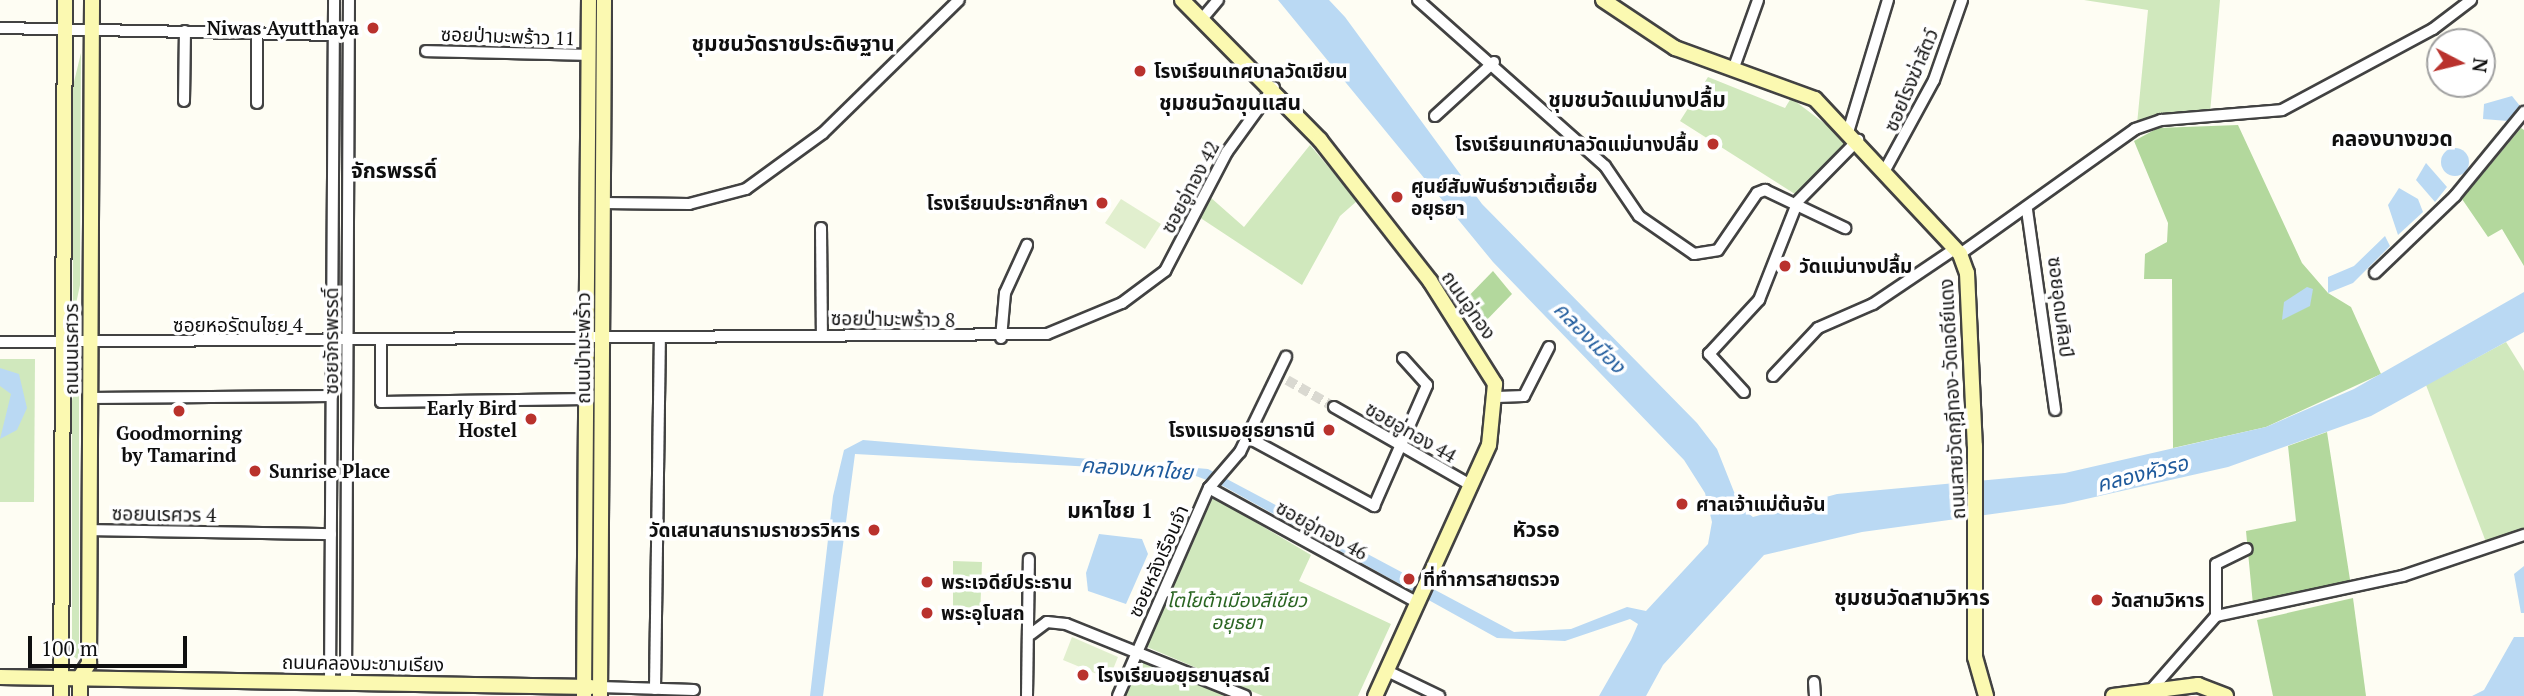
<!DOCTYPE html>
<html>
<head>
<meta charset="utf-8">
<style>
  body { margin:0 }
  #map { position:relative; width:2524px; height:696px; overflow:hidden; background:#fefdf3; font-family:"PT Serif","Noto Sans Thai",serif }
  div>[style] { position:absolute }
  .green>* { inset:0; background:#d0e8bd }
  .forest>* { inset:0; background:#b3d89d }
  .pitch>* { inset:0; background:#e1efce }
  .water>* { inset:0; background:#bad9f3 }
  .round { border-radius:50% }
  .street-tunnel>* { height:10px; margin-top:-5px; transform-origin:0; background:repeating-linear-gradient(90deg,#dad9d1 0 10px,transparent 0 15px) }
  .roads { filter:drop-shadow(2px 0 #424242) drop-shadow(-2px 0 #424242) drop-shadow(0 2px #424242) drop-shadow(0 -2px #424242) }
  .street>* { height:10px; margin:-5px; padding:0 5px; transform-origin:5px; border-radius:5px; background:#fff }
  .secondary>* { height:14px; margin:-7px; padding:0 7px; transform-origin:7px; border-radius:7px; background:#fbf9b1 }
  .dots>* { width:19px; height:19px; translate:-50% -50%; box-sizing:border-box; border:4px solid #fff; border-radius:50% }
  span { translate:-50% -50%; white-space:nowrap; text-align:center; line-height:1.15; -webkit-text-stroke:7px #fff; paint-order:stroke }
  .poi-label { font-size:19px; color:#0f0f0f; font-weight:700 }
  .right { translate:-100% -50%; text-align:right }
  .left { translate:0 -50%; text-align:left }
  .street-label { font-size:19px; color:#0f0f0f }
  .park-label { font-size:19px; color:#2a6522; font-style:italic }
  .neighbourhood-label { font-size:21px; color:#0f0f0f; font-weight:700 }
  .water-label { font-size:21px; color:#1e5a9c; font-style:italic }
  .north { position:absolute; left:2426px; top:28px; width:70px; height:70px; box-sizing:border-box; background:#fff; border:2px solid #9f9f9f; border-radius:50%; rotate:97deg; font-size:19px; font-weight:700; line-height:28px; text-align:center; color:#0f0f0f }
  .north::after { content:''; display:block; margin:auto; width:24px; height:32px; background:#b9322d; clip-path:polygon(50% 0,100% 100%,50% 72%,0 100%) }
  .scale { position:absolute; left:28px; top:636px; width:159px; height:32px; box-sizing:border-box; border:4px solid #0f0f0f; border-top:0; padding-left:9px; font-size:21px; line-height:24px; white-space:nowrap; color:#0f0f0f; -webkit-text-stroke:5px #fff; paint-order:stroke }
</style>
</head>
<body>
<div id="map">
  <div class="green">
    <div style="clip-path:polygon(2084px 0,2220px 0,2210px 113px,2137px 124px,2148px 10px)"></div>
    <div style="clip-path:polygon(81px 53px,80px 285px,73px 318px,73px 86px)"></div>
    <div style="clip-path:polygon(1708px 77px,1785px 108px,1791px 98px,1849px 142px,1798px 196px,1680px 121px)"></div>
    <div style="clip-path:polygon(1310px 145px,1357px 201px,1340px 216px,1302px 285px,1199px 217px,1210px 197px,1244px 227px)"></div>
    <div style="clip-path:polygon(2506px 342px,2524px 371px,2524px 528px,2486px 542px,2426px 385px)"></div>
    <div style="clip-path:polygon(0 359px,35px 359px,34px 502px,0 502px)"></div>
    <div style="clip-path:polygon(79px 367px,79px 655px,77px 659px,72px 655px,72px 401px)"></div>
    <div style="clip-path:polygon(1213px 497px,1311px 555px,1299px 581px,1391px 624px,1358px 696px,1263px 696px,1147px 647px)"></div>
    <div style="clip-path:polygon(953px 561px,982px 562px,980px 618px,953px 618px)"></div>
    <div style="clip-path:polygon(1142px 658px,1227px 696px,1125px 696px)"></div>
  </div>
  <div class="forest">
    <div style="clip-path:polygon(2238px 125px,2302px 263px,2328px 293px,2351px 307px,2381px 374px,2266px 427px,2173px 448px,2172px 279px,2144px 279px,2145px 254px,2167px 242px,2168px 223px,2134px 141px,2158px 128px)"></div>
    <div style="clip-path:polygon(2521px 128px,2524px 130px,2524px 266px,2502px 229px,2488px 237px,2462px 199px)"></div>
    <div style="clip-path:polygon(1493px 271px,1512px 294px,1476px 331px,1458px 307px)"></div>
    <div style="clip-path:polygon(2327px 432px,2351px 586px,2253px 605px,2246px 531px,2296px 521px,2288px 446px)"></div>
    <div style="clip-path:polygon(2353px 598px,2366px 696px,2273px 696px,2257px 620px)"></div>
  </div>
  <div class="pitch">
    <div style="clip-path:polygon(1121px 199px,1161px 224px,1145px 249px,1105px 223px)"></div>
    <div style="clip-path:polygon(1072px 637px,1118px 657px,1109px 679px,1063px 660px)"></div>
  </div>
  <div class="water">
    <div style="clip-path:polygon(1278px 0,1329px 0,1345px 17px,1482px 204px,1697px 423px,1717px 449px,1740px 507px,1753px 517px,1837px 494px,2065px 473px,2266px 427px,2354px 389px,2524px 292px,2524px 332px,2371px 416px,2228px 467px,2064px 504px,1862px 532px,1764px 555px,1663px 665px,1646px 696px,1599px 696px,1631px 640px,1638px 624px,1630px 619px,1565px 641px,1497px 638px,1223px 486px,1185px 472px,855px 454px,823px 696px,810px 696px,833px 496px,844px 450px,863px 440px,1208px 469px,1514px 632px,1571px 629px,1627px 607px,1646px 611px,1708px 544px,1712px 522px,1705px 493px,1684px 460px,1493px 262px)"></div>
    <div style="clip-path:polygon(2512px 96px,2520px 106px,2508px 121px,2483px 119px,2484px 104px)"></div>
    <div class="round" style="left:2441px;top:148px;width:28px;height:28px"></div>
    <div style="clip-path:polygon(2426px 163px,2447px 187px,2435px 202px,2416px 180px)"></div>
    <div style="clip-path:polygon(2399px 188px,2418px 199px,2423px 212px,2398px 235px,2388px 205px)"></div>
    <div style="clip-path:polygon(2385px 236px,2390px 246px,2353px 283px,2328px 293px,2328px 277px,2354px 266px)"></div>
    <div style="clip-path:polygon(2307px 287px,2313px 289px,2310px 306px,2282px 320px,2284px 302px)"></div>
    <div style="clip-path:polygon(0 368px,19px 374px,27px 408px,17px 430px,0 439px,11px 394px,0 386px)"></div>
    <div style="clip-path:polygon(1099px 534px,1142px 539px,1148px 554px,1126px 604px,1088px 591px,1086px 573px)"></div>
    <div style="clip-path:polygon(2524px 566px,2524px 613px,2521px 613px,2514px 574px)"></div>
    <div style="clip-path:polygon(2514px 637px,2524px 637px,2524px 696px,2472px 696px,2484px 690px)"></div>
  </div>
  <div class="street-tunnel">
    <div style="left:1287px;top:380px;width:54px;rotate:29.9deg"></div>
  </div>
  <div class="roads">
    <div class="street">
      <div style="left:1418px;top:0;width:250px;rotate:41.6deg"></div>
      <div style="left:1605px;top:166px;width:60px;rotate:55.8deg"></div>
      <div style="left:1639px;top:216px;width:67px;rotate:34.6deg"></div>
      <div style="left:1694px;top:254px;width:24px;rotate:-9deg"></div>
      <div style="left:1718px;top:250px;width:69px;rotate:-55.6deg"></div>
      <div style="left:1757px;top:193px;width:9px;rotate:-21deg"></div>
      <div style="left:1765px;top:190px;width:89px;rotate:25.4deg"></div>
      <div style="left:1202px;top:19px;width:25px;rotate:-50deg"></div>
      <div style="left:0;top:28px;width:339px;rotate:1.2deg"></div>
      <div style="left:426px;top:51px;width:162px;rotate:1.4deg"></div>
      <div style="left:1733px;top:70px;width:74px;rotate:-70.3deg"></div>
      <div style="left:184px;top:101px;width:70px;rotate:-89.2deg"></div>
      <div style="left:257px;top:103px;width:70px;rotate:-90deg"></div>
      <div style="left:1435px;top:116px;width:80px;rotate:-42.5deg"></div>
      <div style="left:1849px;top:129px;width:135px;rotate:-73.2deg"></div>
      <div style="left:1885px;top:170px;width:102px;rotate:-61.4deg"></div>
      <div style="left:1934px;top:80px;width:85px;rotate:-70.7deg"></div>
      <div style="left:603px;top:203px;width:86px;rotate:0.7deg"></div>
      <div style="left:689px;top:204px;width:59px;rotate:-14.7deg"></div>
      <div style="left:746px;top:189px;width:95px;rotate:-36deg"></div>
      <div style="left:823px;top:133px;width:190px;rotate:-44.4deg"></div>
      <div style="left:2027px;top:210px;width:202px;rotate:82deg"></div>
      <div style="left:821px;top:228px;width:108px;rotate:89.5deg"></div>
      <div style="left:1960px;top:254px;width:215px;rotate:-35.5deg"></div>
      <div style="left:2135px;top:129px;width:28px;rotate:-19deg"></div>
      <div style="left:2161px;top:120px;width:121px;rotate:-4.7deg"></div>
      <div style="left:2282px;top:110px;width:171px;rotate:-28.2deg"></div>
      <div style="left:2433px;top:29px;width:48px;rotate:-37.3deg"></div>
      <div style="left:2375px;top:273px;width:111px;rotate:-43.9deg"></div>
      <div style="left:2455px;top:196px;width:109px;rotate:-50.6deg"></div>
      <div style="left:1001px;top:338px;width:45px;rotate:-84.9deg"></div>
      <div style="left:1005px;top:293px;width:53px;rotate:-65.4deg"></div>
      <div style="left:381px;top:341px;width:61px;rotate:90deg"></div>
      <div style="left:381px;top:402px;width:206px;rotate:-0.8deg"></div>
      <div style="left:0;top:342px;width:1047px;rotate:-0.44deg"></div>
      <div style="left:1047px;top:334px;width:81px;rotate:-22.5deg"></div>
      <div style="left:1122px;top:303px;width:54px;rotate:-36.7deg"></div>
      <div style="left:1165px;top:271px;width:134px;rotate:-62.5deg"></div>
      <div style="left:1227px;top:152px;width:80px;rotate:-54.1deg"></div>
      <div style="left:1773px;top:376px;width:66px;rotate:-46.8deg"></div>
      <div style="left:1818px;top:328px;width:60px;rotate:-23.6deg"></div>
      <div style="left:1873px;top:304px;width:100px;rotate:-34deg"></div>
      <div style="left:1744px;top:392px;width:52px;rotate:-132.6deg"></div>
      <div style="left:1709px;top:354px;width:74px;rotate:-47.2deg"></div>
      <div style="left:1759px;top:300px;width:106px;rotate:-68.5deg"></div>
      <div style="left:1798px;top:201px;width:86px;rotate:-45.5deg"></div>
      <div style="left:1497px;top:397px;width:27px;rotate:-2deg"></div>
      <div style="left:1524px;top:396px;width:55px;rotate:-63deg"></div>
      <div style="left:90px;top:398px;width:242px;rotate:-0.5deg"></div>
      <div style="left:1334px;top:407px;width:158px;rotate:29.7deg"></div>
      <div style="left:1247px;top:437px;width:145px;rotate:28.5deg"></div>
      <div style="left:1374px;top:506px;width:132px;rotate:-66.3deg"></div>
      <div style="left:1427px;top:385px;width:36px;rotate:-132deg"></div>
      <div style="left:1209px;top:488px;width:239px;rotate:28.8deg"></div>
      <div style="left:90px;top:530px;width:241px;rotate:1deg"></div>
      <div style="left:2216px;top:616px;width:52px;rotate:-90deg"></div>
      <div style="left:2216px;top:564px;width:34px;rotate:-26deg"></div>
      <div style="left:1031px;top:634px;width:20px;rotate:-37deg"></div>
      <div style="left:1047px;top:622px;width:19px;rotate:6deg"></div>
      <div style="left:1066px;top:624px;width:193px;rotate:21.9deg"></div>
      <div style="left:1387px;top:671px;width:58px;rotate:25.7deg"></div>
      <div style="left:330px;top:682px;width:682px;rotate:-89.66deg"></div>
      <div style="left:346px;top:682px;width:682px;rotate:-89.75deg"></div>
      <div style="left:1814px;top:682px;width:14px;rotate:86deg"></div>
      <div style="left:600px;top:687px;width:94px;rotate:1.8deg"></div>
      <div style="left:655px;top:689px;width:351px;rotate:-89.2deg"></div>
      <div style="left:2151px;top:690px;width:98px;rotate:-48.7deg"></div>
      <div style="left:2216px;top:616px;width:191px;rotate:-12.1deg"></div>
      <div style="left:2403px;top:576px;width:128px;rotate:-18.7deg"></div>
      <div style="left:1027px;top:696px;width:137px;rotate:-89.2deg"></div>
      <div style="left:1118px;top:696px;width:227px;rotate:-66.4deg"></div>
      <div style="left:1209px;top:488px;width:48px;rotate:-49.3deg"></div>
      <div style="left:1240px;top:452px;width:106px;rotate:-64.2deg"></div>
    </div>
    <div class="secondary">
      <div style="left:1182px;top:0;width:197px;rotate:45.4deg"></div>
      <div style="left:1320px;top:140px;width:179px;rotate:52deg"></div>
      <div style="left:1430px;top:281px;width:122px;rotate:57.7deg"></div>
      <div style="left:1495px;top:384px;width:61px;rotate:95.6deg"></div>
      <div style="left:1489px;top:445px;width:276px;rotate:114.4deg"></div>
      <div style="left:1603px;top:0;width:87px;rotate:33.7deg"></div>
      <div style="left:1675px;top:48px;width:149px;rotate:20deg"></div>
      <div style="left:1815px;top:99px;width:212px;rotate:46.9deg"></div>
      <div style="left:1960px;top:254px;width:20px;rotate:70deg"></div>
      <div style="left:1967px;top:273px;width:173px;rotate:87.4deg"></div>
      <div style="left:1975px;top:446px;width:211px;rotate:90deg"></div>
      <div style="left:1975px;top:657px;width:41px;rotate:74.2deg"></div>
      <div style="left:0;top:677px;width:591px;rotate:0.97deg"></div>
      <div style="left:61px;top:696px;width:696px;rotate:-89.67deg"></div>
      <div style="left:80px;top:696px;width:19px;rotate:-90deg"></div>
      <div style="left:80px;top:677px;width:17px;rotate:-57deg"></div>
      <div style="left:89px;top:663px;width:663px;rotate:-89.74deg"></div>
      <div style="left:584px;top:696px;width:696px;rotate:-89.59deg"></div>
      <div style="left:600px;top:696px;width:696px;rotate:-89.67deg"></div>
      <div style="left:2113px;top:696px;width:86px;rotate:-7.4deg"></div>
      <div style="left:2198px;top:685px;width:30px;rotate:21deg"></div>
    </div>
  </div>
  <div class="dots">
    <div style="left:373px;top:28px;background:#b9322d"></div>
    <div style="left:1140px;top:71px;background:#b9322d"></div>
    <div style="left:1713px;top:144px;background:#b9322d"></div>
    <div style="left:1397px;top:197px;background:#b9322d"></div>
    <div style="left:1102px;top:203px;background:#b9322d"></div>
    <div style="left:1785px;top:266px;background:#b9322d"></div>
    <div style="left:179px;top:411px;background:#b9322d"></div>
    <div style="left:531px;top:419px;background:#b9322d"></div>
    <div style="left:1329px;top:430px;background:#b9322d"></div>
    <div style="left:255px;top:471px;background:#b9322d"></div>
    <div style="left:1682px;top:504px;background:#b9322d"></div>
    <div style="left:874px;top:530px;background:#b9322d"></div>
    <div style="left:1409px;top:579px;background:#b9322d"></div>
    <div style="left:927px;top:582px;background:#b9322d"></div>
    <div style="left:2097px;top:600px;background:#b9322d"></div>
    <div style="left:927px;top:613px;background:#b9322d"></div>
    <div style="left:1083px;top:675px;background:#b9322d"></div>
  </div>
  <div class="poi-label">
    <span class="right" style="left:359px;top:28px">Niwas Ayutthaya</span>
    <span class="left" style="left:1154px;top:71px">โรงเรียนเทศบาลวัดเขียน</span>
    <span class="right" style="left:1699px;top:144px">โรงเรียนเทศบาลวัดแม่นางปลื้ม</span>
    <span class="left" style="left:1411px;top:197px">ศูนย์สัมพันธ์ชาวเตี้ยเอี้ย<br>อยุธยา</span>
    <span class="right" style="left:1088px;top:203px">โรงเรียนประชาศึกษา</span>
    <span class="left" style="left:1799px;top:266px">วัดแม่นางปลื้ม</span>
    <span class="right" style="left:517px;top:419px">Early Bird<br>Hostel</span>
    <span class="right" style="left:1315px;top:430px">โรงแรมอยุธยาธานี</span>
    <span style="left:179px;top:444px">Goodmorning<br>by Tamarind</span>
    <span class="left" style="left:269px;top:471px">Sunrise Place</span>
    <span class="left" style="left:1696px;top:504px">ศาลเจ้าแม่ต้นจัน</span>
    <span class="right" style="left:860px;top:530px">วัดเสนาสนารามราชวรวิหาร</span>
    <span class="left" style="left:1423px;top:579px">ที่ทำการสายตรวจ</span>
    <span class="left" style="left:941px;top:582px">พระเจดีย์ประธาน</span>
    <span class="left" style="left:2111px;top:600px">วัดสามวิหาร</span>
    <span class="left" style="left:941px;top:613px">พระอุโบสถ</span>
    <span class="left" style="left:1097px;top:675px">โรงเรียนอยุธยานุสรณ์</span>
  </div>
  <div class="street-label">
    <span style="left:508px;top:36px;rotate:2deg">ซอยป่ามะพร้าว 11</span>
    <span style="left:1911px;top:80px;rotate:-67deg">ซอยโรงฆ่าสัตว์</span>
    <span style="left:1190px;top:187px;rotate:-62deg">ซอยอู่ทอง 42</span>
    <span style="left:1469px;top:305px;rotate:55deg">ถนนอู่ทอง</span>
    <span style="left:2061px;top:307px;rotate:83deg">ซอยอุดมศิลป์</span>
    <span style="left:893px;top:319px;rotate:1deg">ซอยป่ามะพร้าว 8</span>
    <span style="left:238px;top:325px">ซอยหอรัตนไชย 4</span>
    <span style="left:331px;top:341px;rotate:-90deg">ซอยจักรพรรดิ์</span>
    <span style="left:583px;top:348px;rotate:-90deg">ถนนป่ามะพร้าว</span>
    <span style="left:71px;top:349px;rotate:-90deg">ถนนนเรศวร</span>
    <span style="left:1952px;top:399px;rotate:-93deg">ถนนสายวัดกุฎีทอง-วัดเจดีย์แดง</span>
    <span style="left:1411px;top:432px;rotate:30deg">ซอยอู่ทอง 44</span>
    <span style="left:164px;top:514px;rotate:1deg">ซอยนเรศวร 4</span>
    <span style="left:1322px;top:530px;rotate:29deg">ซอยอู่ทอง 46</span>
    <span style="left:1158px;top:561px;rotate:-66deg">ซอยหลังเรือนจำ</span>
    <span style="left:363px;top:663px;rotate:1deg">ถนนคลองมะขามเรียง</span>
  </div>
  <div class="park-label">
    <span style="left:1237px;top:611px">โตโยต้าเมืองสีเขียว<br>อยุธยา</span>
  </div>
  <div class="neighbourhood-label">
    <span style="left:793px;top:43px">ชุมชนวัดราชประดิษฐาน</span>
    <span style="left:1637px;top:99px">ชุมชนวัดแม่นางปลื้ม</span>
    <span style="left:1230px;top:102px">ชุมชนวัดขุนแสน</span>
    <span style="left:2392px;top:138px">คลองบางขวด</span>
    <span style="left:394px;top:170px">จักรพรรดิ์</span>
    <span style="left:1110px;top:510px">มหาไชย 1</span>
    <span style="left:1536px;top:529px">หัวรอ</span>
    <span style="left:1912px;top:597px">ชุมชนวัดสามวิหาร</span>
  </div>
  <div class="water-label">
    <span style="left:1590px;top:337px;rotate:45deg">คลองเมือง</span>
    <span style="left:1137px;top:468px;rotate:4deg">คลองมหาไชย</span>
    <span style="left:2142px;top:473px;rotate:-14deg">คลองหัวรอ</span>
  </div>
  <div class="north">N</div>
  <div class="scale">100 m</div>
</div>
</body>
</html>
